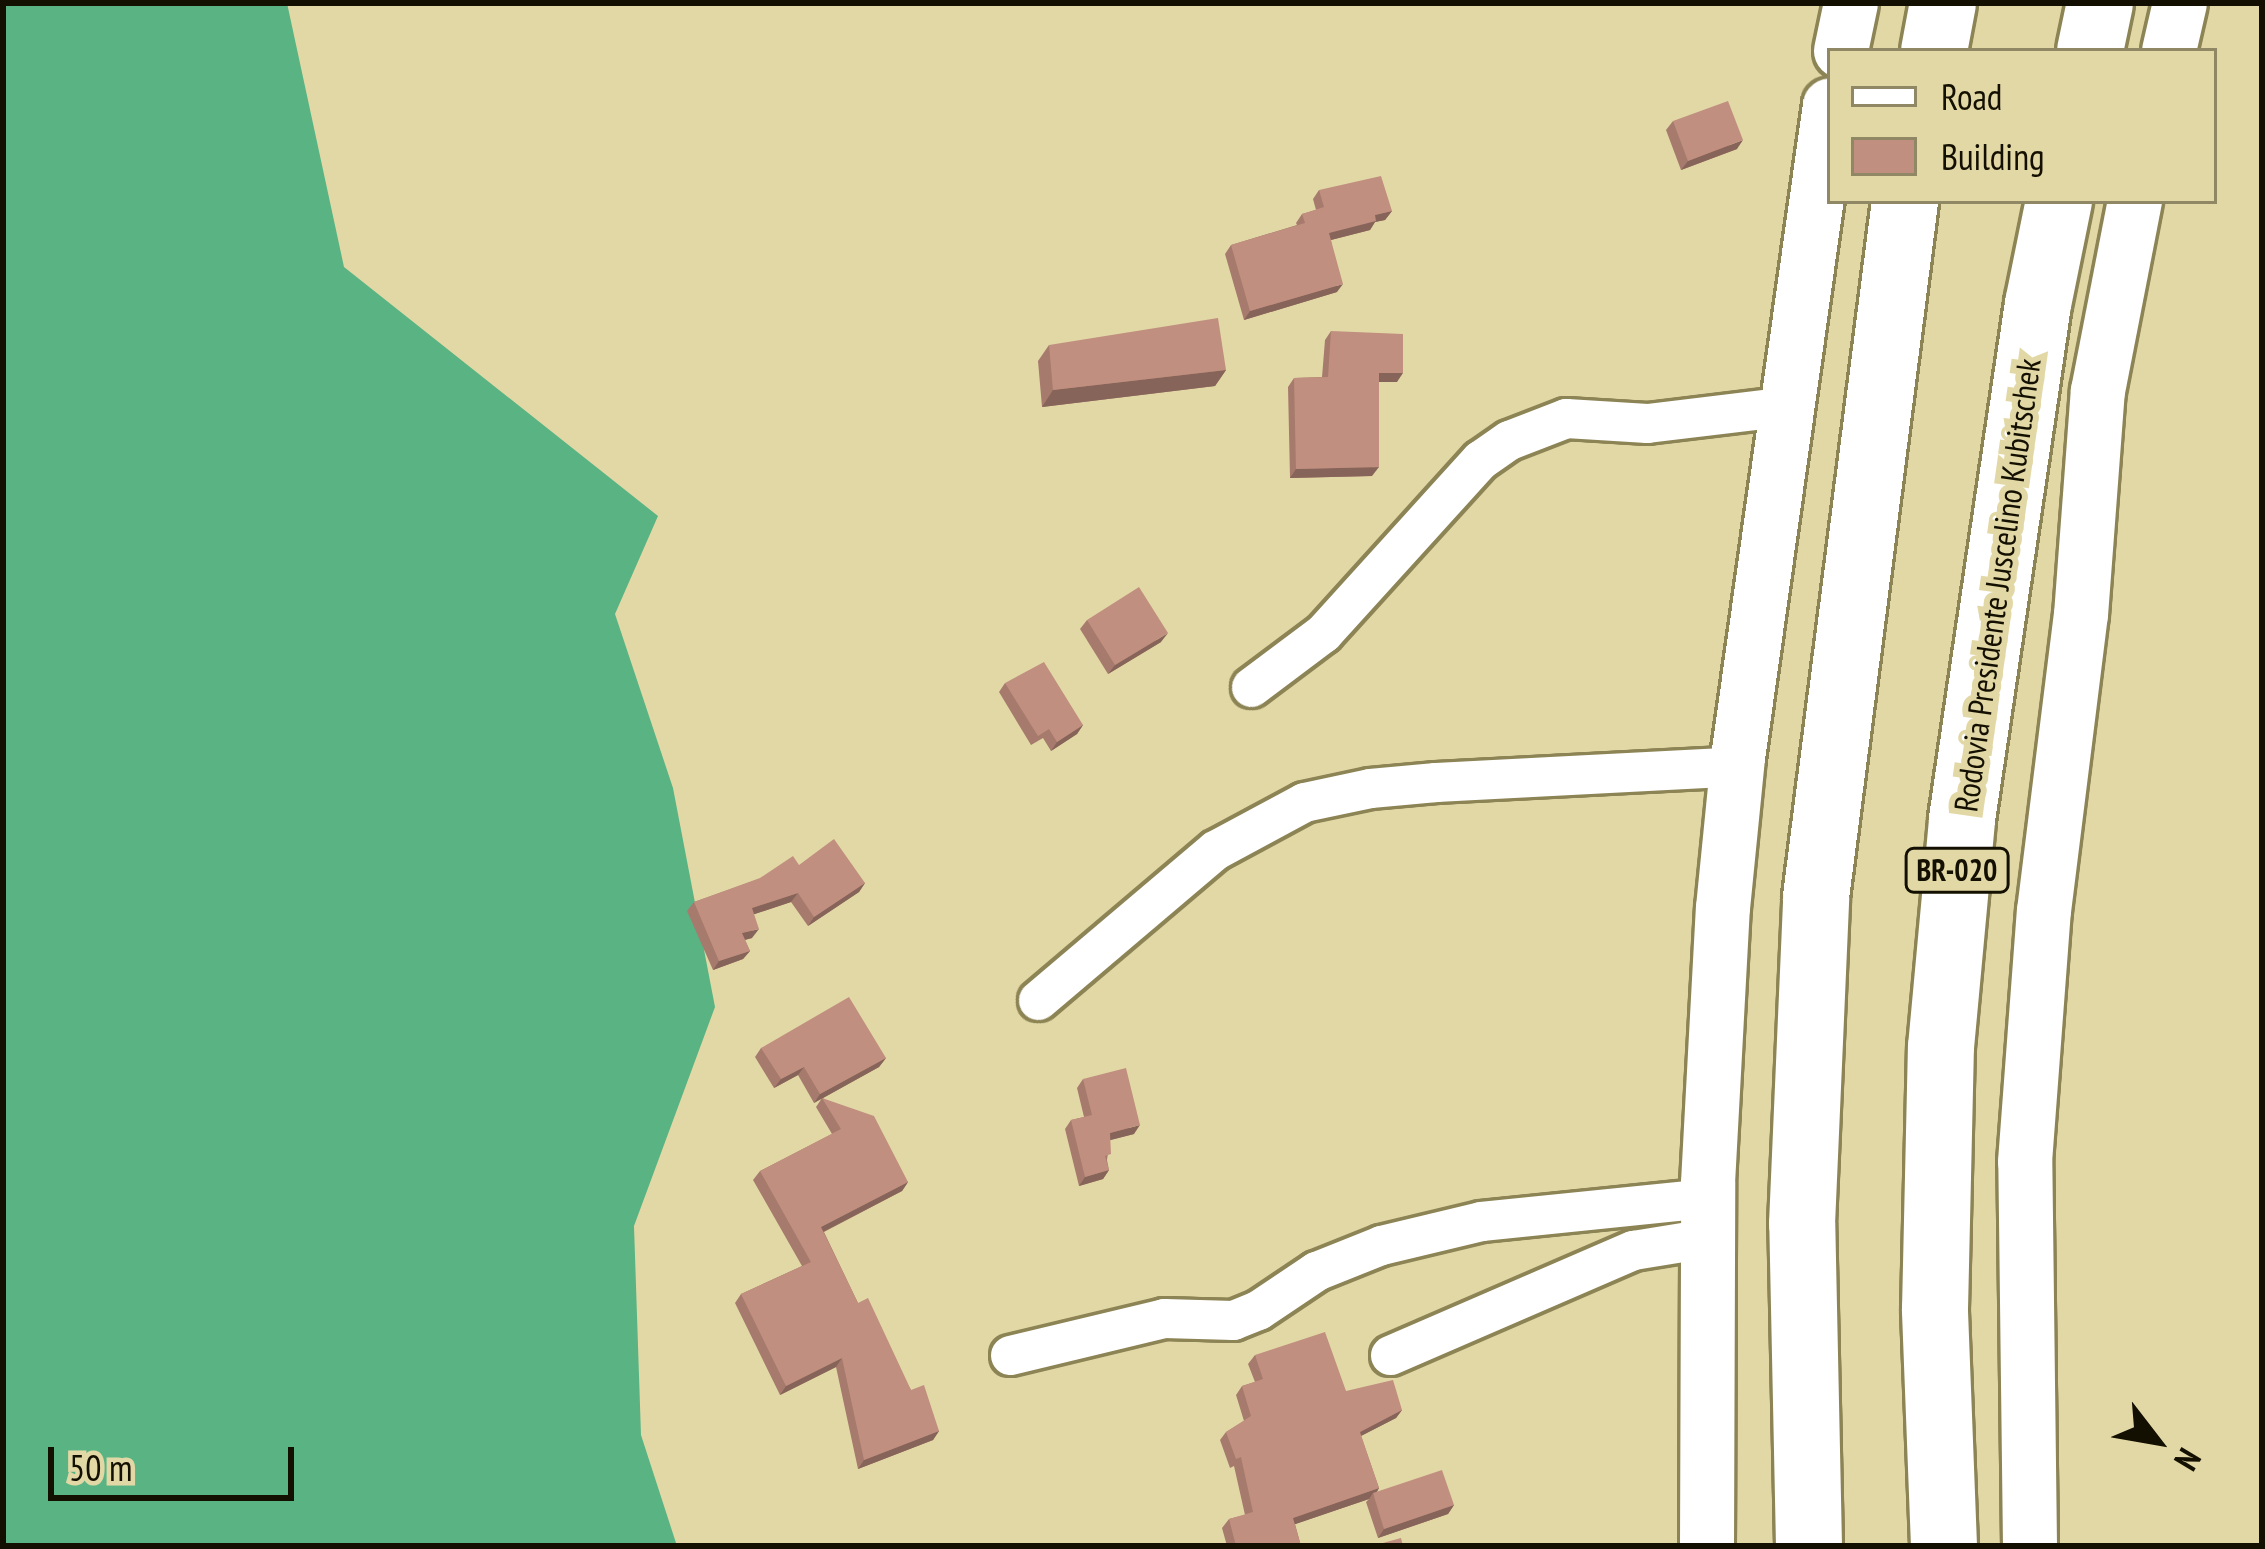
<!DOCTYPE html>
<html>
<head>
<meta charset="utf-8">
<style>
  body { margin:0 }
  #map { position:relative; width:2265px; height:1549px; overflow:hidden; background:#e2d8a6; font-family:"PT Sans Narrow",sans-serif }
  div>[style] { position:absolute }
  .forest>* { inset:0; background:#5ab383 }
  .roads { filter:drop-shadow(3px 0 #8d8455) drop-shadow(-3px 0 #8d8455) drop-shadow(0 3px #8d8455) drop-shadow(0 -3px #8d8455) }
  .minor>* { height:39px; margin:-19.5px; padding:0 19.5px; transform-origin:19.5px; border-radius:19.5px; background:#fff }
  .secondary>* { height:54px; margin:-27px; padding:0 27px; transform-origin:27px; border-radius:27px; background:#fff }
  .trunk>* { height:66px; margin:-33px; padding:0 33px; transform-origin:33px; border-radius:33px; background:#fff }
  .wall>* { inset:0; background:#a67b6d }
  .shaded-wall>* { inset:0; background:#876459 }
  .building>* { inset:0; background:#c18f7f }
  span { translate:-50% -50%; white-space:nowrap; text-align:center; line-height:1.15; -webkit-text-stroke:12px #e2d8a6; paint-order:stroke }
  .shield-label span { padding:3px 9px; background:#e2d8a6; border:3px solid; border-radius:9px; -webkit-text-stroke-width:0 }
  .shield-label { font-size:30px; color:#141001; font-weight:700 }
  .street-label { font-size:33px; color:#141001 }
  .frame { position:absolute; inset:0; border:6px solid #141001; pointer-events:none }
  .legend { position:absolute; left:1827px; top:48px; width:390px; height:156px; box-sizing:border-box; background:#e2d8a6; border:3px solid #908864; margin:0; padding:15px 21px; list-style:none; font-size:36px; color:#141001 }
  .legend li { display:flex; align-items:center; gap:24px; height:60px }
  .legend b { width:60px; border:3px solid #908864 }
  .north { position:absolute; left:2097px; top:1381px; width:120px; height:120px; -webkit-text-stroke:9px #e2d8a6; paint-order:stroke; rotate:121deg; font-size:33px; font-weight:700; line-height:48px; text-align:center; color:#141001 }
  .north::after { content:''; display:block; margin:auto; width:42px; height:54px; background:#141001; clip-path:polygon(50% 0,100% 100%,50% 72%,0 100%) }
  .scale { position:absolute; left:48px; top:1447px; width:246px; height:54px; box-sizing:border-box; border:6px solid #141001; border-top:0; padding-left:15px; font-size:36px; line-height:42px; white-space:nowrap; color:#141001; -webkit-text-stroke:9px #e2d8a6; paint-order:stroke }
</style>
</head>
<body>
<div id="map">
  <div class="forest">
    <div style="clip-path:polygon(3px 3px,287px 3px,344px 267px,658px 516px,615px 614px,673px 788px,715px 1007px,634px 1226px,641px 1435px,677px 1546px,3px 1546px)"></div>
  </div>
  <div class="roads">
    <div class="minor">
      <div style="left:1251px;top:687px;width:90px;rotate:-36.9deg"></div>
      <div style="left:1323px;top:633px;width:234px;rotate:-47.8deg"></div>
      <div style="left:1480px;top:460px;width:35px;rotate:-35deg"></div>
      <div style="left:1509px;top:440px;width:61px;rotate:-21.1deg"></div>
      <div style="left:1566px;top:418px;width:81px;rotate:3.5deg"></div>
      <div style="left:1647px;top:423px;width:141px;rotate:-6.9deg"></div>
      <div style="left:1038px;top:1000px;width:232px;rotate:-40.3deg"></div>
      <div style="left:1215px;top:850px;width:101px;rotate:-28.3deg"></div>
      <div style="left:1304px;top:802px;width:67px;rotate:-12deg"></div>
      <div style="left:1370px;top:788px;width:66px;rotate:-5.2deg"></div>
      <div style="left:1436px;top:782px;width:302px;rotate:-3deg"></div>
      <div style="left:1010px;top:1355px;width:158px;rotate:-13.5deg"></div>
      <div style="left:1164px;top:1318px;width:69px;rotate:1.7deg"></div>
      <div style="left:1233px;top:1320px;width:27px;rotate:-22deg"></div>
      <div style="left:1258px;top:1310px;width:70px;rotate:-33.9deg"></div>
      <div style="left:1316px;top:1271px;width:70px;rotate:-21.8deg"></div>
      <div style="left:1381px;top:1245px;width:103px;rotate:-13.5deg"></div>
      <div style="left:1481px;top:1221px;width:228px;rotate:-5.8deg"></div>
      <div style="left:1390px;top:1355px;width:265px;rotate:-23.4deg"></div>
      <div style="left:1633px;top:1250px;width:75px;rotate:-9.2deg"></div>
    </div>
    <div class="secondary">
      <div style="left:1841px;top:51px;width:49px;rotate:-78.2deg"></div>
      <div style="left:2169px;top:51px;width:49px;rotate:-77.1deg"></div>
      <div style="left:1707px;top:1546px;width:363px;rotate:-89.8deg"></div>
      <div style="left:1708px;top:1183px;width:275px;rotate:-86.9deg"></div>
      <div style="left:1723px;top:908px;width:151px;rotate:-84.3deg"></div>
      <div style="left:1738px;top:758px;width:659px;rotate:-81.98deg"></div>
      <div style="left:2030px;top:1546px;width:384px;rotate:-90.7deg"></div>
      <div style="left:2025px;top:1162px;width:252px;rotate:-85.7deg"></div>
      <div style="left:2044px;top:911px;width:298px;rotate:-82.9deg"></div>
      <div style="left:2081px;top:615px;width:225px;rotate:-85.7deg"></div>
      <div style="left:2098px;top:391px;width:194px;rotate:-79deg"></div>
    </div>
    <div class="trunk">
      <div style="left:1934px;top:51px;width:49px;rotate:-79.4deg"></div>
      <div style="left:2090px;top:51px;width:49px;rotate:-78.2deg"></div>
      <div style="left:1809px;top:1546px;width:322px;rotate:-91.2deg"></div>
      <div style="left:1802px;top:1224px;width:327px;rotate:-87.5deg"></div>
      <div style="left:1816px;top:897px;width:702px;rotate:-82.71deg"></div>
      <div style="left:1944px;top:1546px;width:237px;rotate:-92.2deg"></div>
      <div style="left:1935px;top:1309px;width:262px;rotate:-88.7deg"></div>
      <div style="left:1941px;top:1047px;width:229px;rotate:-84.7deg"></div>
      <div style="left:1962px;top:819px;width:521px;rotate:-81.61deg"></div>
      <div style="left:2038px;top:304px;width:105px;rotate:-78.5deg"></div>
    </div>
  </div>
  <div class="wall">
    <div style="clip-path:polygon(1673px 121px,1737px 149px,1681px 170px,1666px 130px)"></div>
    <div style="clip-path:polygon(1319px 190px,1392px 211px,1385px 220px,1375px 222px,1370px 230px,1331px 240px,1337px 292px,1244px 320px,1225px 254px,1231px 245px,1297px 225px,1296px 223px,1302px 214px,1316px 210px,1313px 199px)"></div>
    <div style="clip-path:polygon(1331px 331px,1397px 382px,1379px 382px,1372px 476px,1290px 478px,1288px 387px,1294px 378px,1322px 377px,1325px 340px)"></div>
    <div style="clip-path:polygon(1049px 345px,1226px 370px,1215px 386px,1042px 407px,1038px 361px)"></div>
    <div style="clip-path:polygon(1087px 620px,1161px 642px,1108px 674px,1080px 629px)"></div>
    <div style="clip-path:polygon(1005px 683px,1083px 725px,1077px 734px,1051px 751px,1043px 738px,1031px 745px,999px 692px)"></div>
    <div style="clip-path:polygon(799px 865px,865px 883px,859px 892px,808px 926px,791px 902px,754px 914px,752px 938px,745px 940px,750px 951px,743px 959px,713px 970px,687px 911px,694px 902px)"></div>
    <div style="clip-path:polygon(761px 1048px,886px 1058px,879px 1067px,823px 1098px,908px 1182px,902px 1191px,824px 1232px,858px 1303px,911px 1390px,939px 1431px,933px 1440px,858px 1469px,836px 1367px,780px 1395px,735px 1303px,741px 1294px,802px 1266px,753px 1180px,760px 1171px,832px 1134px,816px 1107px,822px 1098px,814px 1103px,798px 1075px,774px 1088px,755px 1057px)"></div>
    <div style="clip-path:polygon(1083px 1079px,1134px 1134px,1110px 1140px,1107px 1160px,1109px 1170px,1103px 1179px,1079px 1186px,1065px 1129px,1071px 1120px,1084px 1117px,1077px 1088px)"></div>
    <div style="clip-path:polygon(1255px 1355px,1346px 1391px,1402px 1410px,1396px 1418px,1361px 1436px,1379px 1488px,1377px 1492px,1454px 1505px,1448px 1514px,1378px 1538px,1366px 1502px,1369px 1499px,1295px 1524px,1301px 1546px,1227px 1546px,1222px 1528px,1229px 1519px,1245px 1515px,1234px 1466px,1230px 1468px,1220px 1440px,1226px 1432px,1244px 1421px,1236px 1395px,1242px 1386px,1255px 1382px,1248px 1364px)"></div>
  </div>
  <div class="shaded-wall">
    <div style="clip-path:polygon(1743px 140px,1737px 149px,1681px 170px,1688px 161px)"></div>
    <div style="clip-path:polygon(1392px 211px,1385px 220px,1375px 222px,1370px 230px,1323px 242px,1329px 233px,1375px 215px)"></div>
    <div style="clip-path:polygon(1343px 284px,1337px 292px,1244px 320px,1250px 311px)"></div>
    <div style="clip-path:polygon(1226px 370px,1215px 386px,1042px 407px,1053px 390px)"></div>
    <div style="clip-path:polygon(1379px 373px,1403px 373px,1397px 382px,1373px 382px)"></div>
    <div style="clip-path:polygon(1379px 467px,1372px 476px,1290px 478px,1296px 469px)"></div>
    <div style="clip-path:polygon(1168px 633px,1161px 642px,1108px 674px,1115px 665px)"></div>
    <div style="clip-path:polygon(1083px 725px,1077px 734px,1051px 751px,1057px 742px)"></div>
    <div style="clip-path:polygon(865px 883px,859px 892px,808px 926px,814px 917px)"></div>
    <div style="clip-path:polygon(798px 893px,791px 902px,746px 917px,752px 908px)"></div>
    <div style="clip-path:polygon(759px 929px,752px 938px,736px 942px,742px 933px)"></div>
    <div style="clip-path:polygon(750px 951px,743px 959px,713px 970px,719px 961px)"></div>
    <div style="clip-path:polygon(886px 1058px,879px 1067px,814px 1103px,820px 1094px)"></div>
    <div style="clip-path:polygon(804px 1067px,798px 1075px,774px 1088px,781px 1079px)"></div>
    <div style="clip-path:polygon(1140px 1125px,1134px 1134px,1103px 1142px,1110px 1133px)"></div>
    <div style="clip-path:polygon(1109px 1170px,1103px 1179px,1079px 1186px,1085px 1177px)"></div>
    <div style="clip-path:polygon(908px 1182px,902px 1191px,815px 1236px,821px 1227px)"></div>
    <div style="clip-path:polygon(842px 1358px,836px 1367px,780px 1395px,786px 1386px)"></div>
    <div style="clip-path:polygon(1402px 1410px,1396px 1418px,1353px 1440px,1360px 1432px)"></div>
    <div style="clip-path:polygon(939px 1431px,933px 1440px,858px 1469px,864px 1460px)"></div>
    <div style="clip-path:polygon(1379px 1488px,1374px 1496px,1373px 1493px,1369px 1499px,1287px 1527px,1293px 1518px)"></div>
    <div style="clip-path:polygon(1454px 1505px,1448px 1514px,1378px 1538px,1384px 1529px)"></div>
  </div>
  <div class="building">
    <div style="clip-path:polygon(1728px 101px,1743px 140px,1688px 161px,1673px 121px)"></div>
    <div style="clip-path:polygon(1381px 176px,1392px 211px,1375px 215px,1376px 221px,1329px 233px,1343px 284px,1250px 311px,1231px 245px,1305px 223px,1302px 214px,1324px 207px,1319px 190px)"></div>
    <div style="clip-path:polygon(1218px 318px,1226px 370px,1053px 390px,1049px 345px)"></div>
    <div style="clip-path:polygon(1331px 331px,1403px 334px,1403px 373px,1379px 373px,1379px 467px,1296px 469px,1294px 378px,1328px 377px)"></div>
    <div style="clip-path:polygon(1139px 587px,1168px 633px,1115px 665px,1087px 620px)"></div>
    <div style="clip-path:polygon(1044px 662px,1083px 725px,1057px 742px,1049px 729px,1038px 736px,1005px 683px)"></div>
    <div style="clip-path:polygon(834px 839px,865px 883px,814px 917px,798px 893px,752px 908px,759px 929px,742px 933px,750px 951px,719px 961px,694px 902px,760px 878px,793px 856px,799px 865px)"></div>
    <div style="clip-path:polygon(849px 997px,886px 1058px,820px 1094px,804px 1067px,781px 1079px,761px 1048px)"></div>
    <div style="clip-path:polygon(1126px 1068px,1140px 1125px,1110px 1133px,1111px 1154px,1105px 1156px,1109px 1170px,1085px 1177px,1071px 1120px,1092px 1115px,1083px 1079px)"></div>
    <div style="clip-path:polygon(822px 1098px,874px 1116px,908px 1182px,821px 1227px,858px 1303px,868px 1298px,911px 1390px,924px 1385px,939px 1431px,864px 1460px,842px 1358px,786px 1386px,741px 1294px,811px 1262px,760px 1171px,841px 1129px)"></div>
    <div style="clip-path:polygon(1325px 1332px,1346px 1391px,1393px 1380px,1402px 1410px,1360px 1432px,1379px 1488px,1293px 1518px,1301px 1546px,1236px 1546px,1229px 1519px,1253px 1512px,1241px 1457px,1236px 1459px,1226px 1432px,1251px 1416px,1242px 1386px,1263px 1379px,1255px 1355px)"></div>
    <div style="clip-path:polygon(1442px 1470px,1454px 1505px,1384px 1529px,1373px 1493px)"></div>
    <div style="clip-path:polygon(1401px 1538px,1403px 1546px,1372px 1546px)"></div>
  </div>
  <div class="shield-label">
    <span style="left:1957px;top:870px">BR-020</span>
  </div>
  <div class="street-label">
    <span style="left:1997px;top:585px;rotate:-82deg">Rodovia Presidente Juscelino Kubitschek</span>
  </div>
  <div class="frame"></div>
  <ul class="legend">
  <li><b style="height:15px;background:#fff"></b>Road</li>
  <li><b style="height:33px;background:#c18f7f"></b>Building</li>
  </ul>
  <div class="north">N</div>
  <div class="scale">50 m</div>
</div>
</body>
</html>
